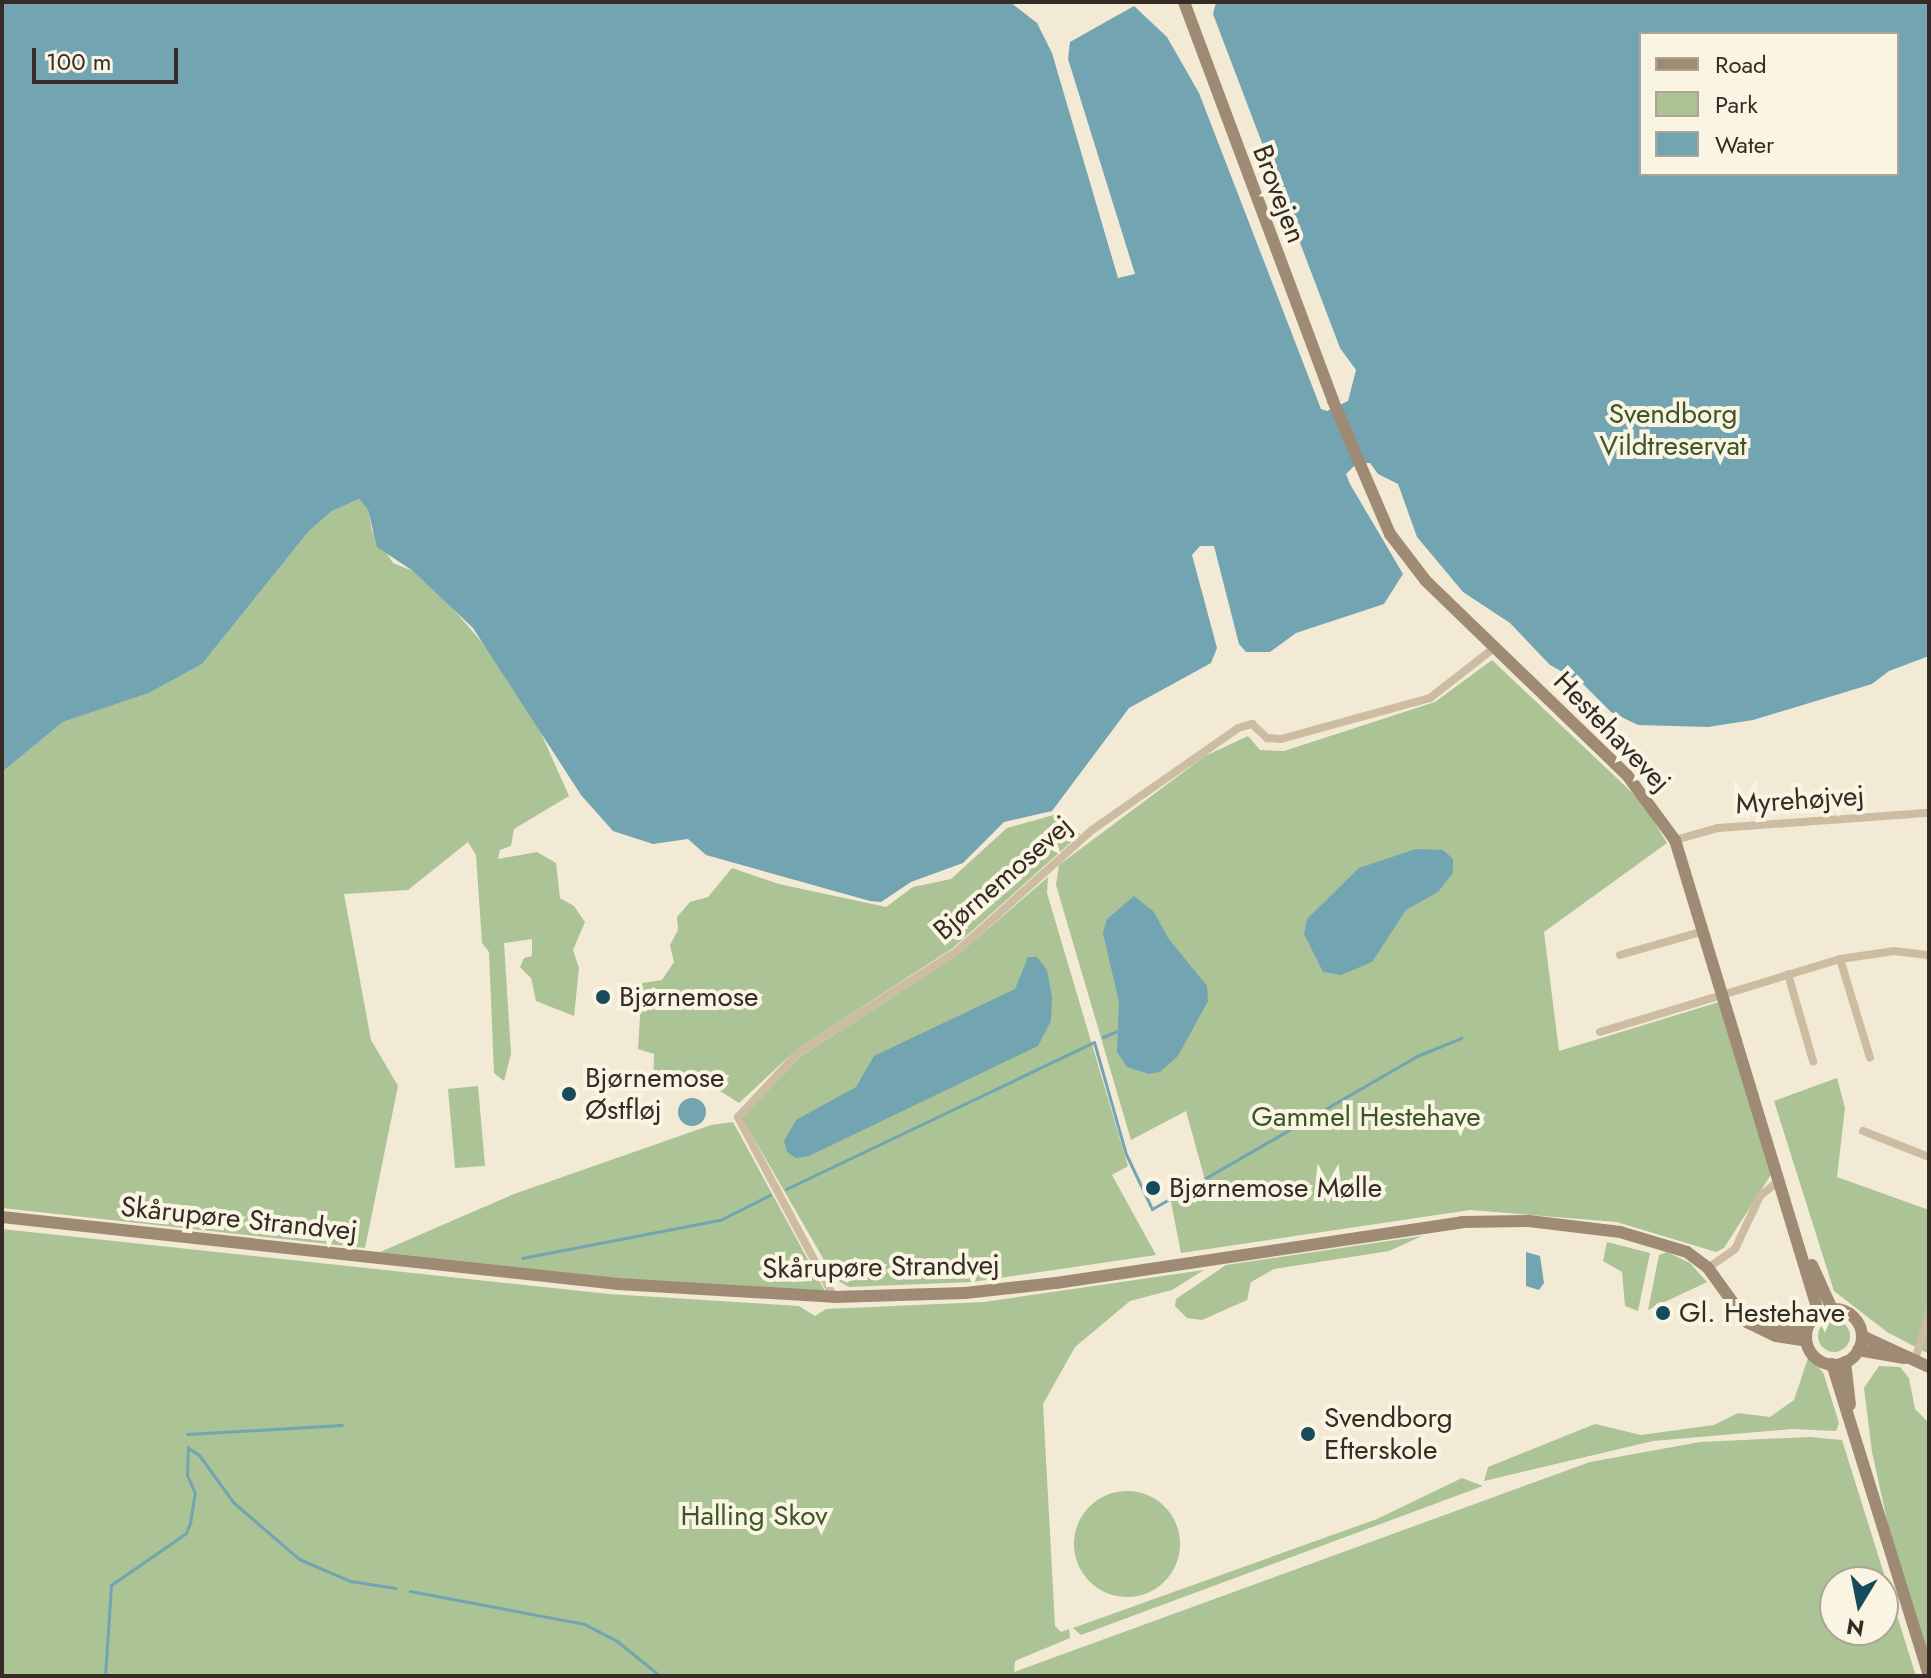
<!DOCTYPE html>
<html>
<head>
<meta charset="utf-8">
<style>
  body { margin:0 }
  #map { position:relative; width:1931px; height:1678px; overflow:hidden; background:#f3ead6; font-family:Jost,sans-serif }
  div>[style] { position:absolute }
  .green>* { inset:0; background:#abc395 }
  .round { border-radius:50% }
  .water>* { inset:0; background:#73a4b2 }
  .stream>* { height:3px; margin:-1.5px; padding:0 1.5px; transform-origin:1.5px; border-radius:1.5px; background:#73a4b2 }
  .street>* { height:8px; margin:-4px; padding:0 4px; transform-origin:4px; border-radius:4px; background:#ccbca1 }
  .secondary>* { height:12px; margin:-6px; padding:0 6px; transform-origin:6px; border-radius:6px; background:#9f8b73 }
  .secondary>.ring { margin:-6px; padding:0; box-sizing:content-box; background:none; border:12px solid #9f8b73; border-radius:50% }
  .dots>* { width:22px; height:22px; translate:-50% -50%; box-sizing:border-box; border:4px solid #faf4e3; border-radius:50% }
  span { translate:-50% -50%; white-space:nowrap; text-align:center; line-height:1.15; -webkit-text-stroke:8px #faf4e3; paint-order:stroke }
  .street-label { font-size:28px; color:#352d25 }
  .park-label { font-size:28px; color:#3c5627 }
  .poi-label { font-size:28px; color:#352d25 }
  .left { translate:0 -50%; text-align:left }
  .frame { position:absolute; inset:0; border:4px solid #352d25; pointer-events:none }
  .legend { position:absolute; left:1639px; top:32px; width:260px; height:144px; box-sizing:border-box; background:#faf4e3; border:2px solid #aba497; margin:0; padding:10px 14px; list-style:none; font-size:24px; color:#352d25 }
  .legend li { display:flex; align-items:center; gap:16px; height:40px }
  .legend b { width:40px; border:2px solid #aba497 }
  .north { position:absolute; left:1819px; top:1566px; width:80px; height:80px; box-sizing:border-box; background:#faf4e3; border:2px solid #aba497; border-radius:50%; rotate:190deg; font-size:22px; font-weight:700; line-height:32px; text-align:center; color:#352d25 }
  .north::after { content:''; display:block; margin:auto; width:28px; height:36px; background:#174a5a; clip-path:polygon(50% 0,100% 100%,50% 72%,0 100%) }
  .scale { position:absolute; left:32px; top:48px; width:146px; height:36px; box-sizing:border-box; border:4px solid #352d25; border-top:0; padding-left:10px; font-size:24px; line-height:28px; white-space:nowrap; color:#352d25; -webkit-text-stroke:6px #faf4e3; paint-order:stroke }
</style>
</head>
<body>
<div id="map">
  <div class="green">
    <div style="clip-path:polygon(359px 499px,368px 510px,372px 531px,393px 563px,413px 571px,441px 595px,500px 663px,537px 724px,569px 796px,514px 829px,511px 846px,500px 850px,498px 859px,537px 852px,556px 863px,560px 898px,574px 906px,585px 922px,573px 950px,579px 968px,574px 1016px,536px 1001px,531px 978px,520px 967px,524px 958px,532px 956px,532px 939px,504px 943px,511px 1054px,504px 1081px,494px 1073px,489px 952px,482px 943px,476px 855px,468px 842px,408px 890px,344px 894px,371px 1040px,398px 1086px,365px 1248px,2px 1208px,2px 772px,63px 722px,149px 693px,202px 664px,309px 531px,332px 511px)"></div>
    <div style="clip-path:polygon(1492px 660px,1642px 802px,1667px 843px,1544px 932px,1559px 1051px,1719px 1002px,1772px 1173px,1724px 1248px,1716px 1252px,1617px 1222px,1470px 1210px,1181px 1253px,1170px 1197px,1205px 1180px,1186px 1111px,1131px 1140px,1056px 885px,1059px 865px,1205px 756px,1248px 736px,1260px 750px,1284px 751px,1435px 702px)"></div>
    <div style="clip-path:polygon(1057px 814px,1080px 834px,953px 948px,796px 1050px,739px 1103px,709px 1084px,653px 1087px,654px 1054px,638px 1049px,642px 983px,662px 980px,674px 962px,670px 945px,678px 930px,677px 917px,690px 902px,708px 897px,732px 868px,779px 884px,886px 907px,913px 887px,951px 879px,1007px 828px)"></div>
    <div style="clip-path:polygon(1048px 877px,1047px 893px,1128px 1166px,1112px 1175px,1156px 1255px,972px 1282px,849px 1287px,835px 1279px,742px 1118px,801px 1056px,958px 955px)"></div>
    <div style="clip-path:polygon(1837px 1078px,1845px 1108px,1837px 1177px,1929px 1210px,1929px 1354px,1887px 1332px,1834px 1291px,1774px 1101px)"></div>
    <div style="clip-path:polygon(478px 1086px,485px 1166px,455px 1168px,448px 1089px)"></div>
    <div style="clip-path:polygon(733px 1122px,826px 1293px,622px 1279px,380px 1252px,514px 1194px,711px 1125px)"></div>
    <div style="clip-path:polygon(evenodd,2px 1229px,609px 1294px,799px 1306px,815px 1316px,826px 1309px,984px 1302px,1204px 1270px,1172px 1290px,1130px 1301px,1075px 1347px,1043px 1404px,1055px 1626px,1061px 1632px,1069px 1629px,1070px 1638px,1015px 1661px,1014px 1672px,1590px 1462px,1700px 1442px,1810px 1437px,1842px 1440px,1916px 1676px,2px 1676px,2px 1229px,1835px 1582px,1883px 1582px,1883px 1630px,1835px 1630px,1835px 1582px)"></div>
    <div style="clip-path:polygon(1422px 1236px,1389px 1251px,1274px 1269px,1251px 1282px,1247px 1300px,1202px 1320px,1187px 1318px,1175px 1306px,1176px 1299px,1226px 1265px)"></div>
    <div style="clip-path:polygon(1607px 1242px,1650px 1253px,1638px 1311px,1625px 1306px,1622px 1272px,1603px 1261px)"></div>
    <div style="clip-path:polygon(1667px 1252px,1690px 1263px,1707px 1282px,1648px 1310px,1659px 1255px)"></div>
    <div class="round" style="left:1818px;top:1320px;width:32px;height:32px"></div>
    <div style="clip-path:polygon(1808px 1358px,1823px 1372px,1839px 1423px,1836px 1431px,1791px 1429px,1653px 1441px,1484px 1481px,1488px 1467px,1595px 1424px,1641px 1435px,1714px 1425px,1738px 1413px,1770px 1417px,1794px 1400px)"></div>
    <div style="clip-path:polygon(1879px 1366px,1900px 1367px,1909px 1378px,1915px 1409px,1929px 1423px,1929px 1661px,1890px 1534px,1872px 1452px,1864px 1388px)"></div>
    <div style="clip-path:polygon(1462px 1478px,1483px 1486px,1081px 1635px,1073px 1628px,1377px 1519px)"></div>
    <div class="round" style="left:1074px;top:1491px;width:106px;height:106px"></div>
  </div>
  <div class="water">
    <div style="clip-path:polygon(evenodd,2px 2px,1010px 2px,1037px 23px,1052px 53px,1118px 278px,1135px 274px,1068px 59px,1070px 42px,1134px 6px,1167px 37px,1199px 93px,1321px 409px,1327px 411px,1348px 401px,1356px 370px,1340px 348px,1213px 14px,1216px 2px,1929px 2px,1929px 656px,1889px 671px,1872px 684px,1753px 720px,1708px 727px,1638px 725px,1611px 712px,1582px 683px,1550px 665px,1510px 623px,1463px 592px,1417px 537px,1398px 484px,1378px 474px,1370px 463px,1357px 463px,1346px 474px,1350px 484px,1403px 574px,1384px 604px,1296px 633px,1270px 652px,1246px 652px,1239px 644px,1214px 546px,1200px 546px,1192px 555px,1217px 648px,1211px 663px,1129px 708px,1052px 811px,1004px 822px,963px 863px,911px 882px,881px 902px,870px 901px,706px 855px,688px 839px,653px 844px,613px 831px,581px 795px,473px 628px,413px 571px,377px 547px,368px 510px,359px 499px,332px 511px,309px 531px,202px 664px,149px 693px,63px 722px,2px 772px,2px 2px,1641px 34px,1897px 34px,1897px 174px,1641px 174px,1641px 34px)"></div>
    <div style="clip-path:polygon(1416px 849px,1443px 850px,1453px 859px,1453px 873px,1438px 892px,1406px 910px,1372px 962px,1341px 975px,1323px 972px,1304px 934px,1307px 919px,1359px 868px)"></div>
    <div style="clip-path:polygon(1134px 896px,1154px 912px,1168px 938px,1207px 986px,1208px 1001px,1178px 1056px,1160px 1072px,1149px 1074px,1127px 1067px,1117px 1052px,1119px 1002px,1103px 933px,1107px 919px)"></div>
    <div style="clip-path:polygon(1028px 957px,1037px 957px,1047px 970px,1052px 997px,1051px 1021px,1038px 1046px,809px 1156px,796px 1158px,787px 1152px,784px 1141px,796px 1120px,856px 1087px,874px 1056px,1015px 989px)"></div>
    <div class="round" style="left:678px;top:1098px;width:28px;height:28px"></div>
    <div style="clip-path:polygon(1526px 1252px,1540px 1256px,1544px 1283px,1539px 1290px,1526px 1286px)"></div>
  </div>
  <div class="stream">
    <div style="left:1103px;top:1037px;width:15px;rotate:-23deg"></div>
    <div style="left:786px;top:1189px;width:341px;rotate:-25.5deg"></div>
    <div style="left:1094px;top:1042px;width:116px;rotate:74.1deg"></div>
    <div style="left:1126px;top:1154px;width:61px;rotate:64.7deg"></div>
    <div style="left:1152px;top:1209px;width:306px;rotate:-30deg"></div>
    <div style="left:1417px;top:1056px;width:48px;rotate:-22.2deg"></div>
    <div style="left:522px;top:1258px;width:202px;rotate:-10.9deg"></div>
    <div style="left:720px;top:1220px;width:56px;rotate:-26.6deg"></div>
    <div style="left:187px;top:1434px;width:155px;rotate:-3.3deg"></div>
    <div style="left:188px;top:1448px;width:13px;rotate:32deg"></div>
    <div style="left:199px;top:1455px;width:58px;rotate:54.1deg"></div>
    <div style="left:233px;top:1502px;width:87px;rotate:40.8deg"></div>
    <div style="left:299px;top:1559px;width:56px;rotate:23.3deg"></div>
    <div style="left:350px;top:1581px;width:46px;rotate:8.8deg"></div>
    <div style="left:410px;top:1591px;width:177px;rotate:10.7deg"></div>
    <div style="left:584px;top:1624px;width:37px;rotate:27deg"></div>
    <div style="left:617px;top:1641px;width:55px;rotate:39.1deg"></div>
    <div style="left:105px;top:1676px;width:91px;rotate:-86.2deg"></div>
    <div style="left:111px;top:1585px;width:91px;rotate:-34.7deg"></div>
    <div style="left:186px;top:1533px;width:11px;rotate:-68deg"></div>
    <div style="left:190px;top:1523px;width:30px;rotate:-81deg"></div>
    <div style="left:195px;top:1493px;width:20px;rotate:-114deg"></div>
    <div style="left:187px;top:1475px;width:28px;rotate:-88deg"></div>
  </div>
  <div class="street">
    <div style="left:1675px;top:840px;width:45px;rotate:-15.6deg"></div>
    <div style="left:1718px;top:828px;width:212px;rotate:-4.1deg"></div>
    <div style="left:1620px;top:955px;width:87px;rotate:-15.9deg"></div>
    <div style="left:1840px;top:959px;width:103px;rotate:73.1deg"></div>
    <div style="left:1788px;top:974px;width:91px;rotate:74deg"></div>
    <div style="left:1600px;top:1032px;width:251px;rotate:-16.9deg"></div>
    <div style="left:1840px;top:959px;width:55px;rotate:-8.4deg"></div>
    <div style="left:1894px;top:951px;width:35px;rotate:7deg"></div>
    <div style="left:1863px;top:1131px;width:71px;rotate:21.5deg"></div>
    <div style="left:1708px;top:1268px;width:33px;rotate:-35deg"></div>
    <div style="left:1735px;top:1249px;width:59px;rotate:-64.7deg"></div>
    <div style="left:1760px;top:1196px;width:26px;rotate:-39deg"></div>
    <div style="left:834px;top:1297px;width:204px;rotate:-118.1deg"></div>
    <div style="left:738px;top:1117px;width:88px;rotate:-46.8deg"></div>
    <div style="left:798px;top:1053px;width:188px;rotate:-32.6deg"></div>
    <div style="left:956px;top:952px;width:183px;rotate:-41.9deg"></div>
    <div style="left:1092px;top:830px;width:178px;rotate:-34.9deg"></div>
    <div style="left:1238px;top:728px;width:15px;rotate:-16deg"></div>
    <div style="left:1252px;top:724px;width:21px;rotate:43deg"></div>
    <div style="left:1267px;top:738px;width:14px;rotate:4deg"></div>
    <div style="left:1281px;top:739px;width:155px;rotate:-15.4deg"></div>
    <div style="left:1430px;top:698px;width:81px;rotate:-38deg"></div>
    <div style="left:1915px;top:1360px;width:49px;rotate:-73.4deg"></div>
  </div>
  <div class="secondary">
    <div style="left:1184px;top:2px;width:426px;rotate:69.5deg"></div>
    <div style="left:1333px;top:401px;width:145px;rotate:66.8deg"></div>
    <div style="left:1390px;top:534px;width:59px;rotate:52.5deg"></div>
    <div style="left:1426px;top:581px;width:279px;rotate:44deg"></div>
    <div style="left:1627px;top:775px;width:81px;rotate:53.6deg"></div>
    <div style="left:1675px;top:840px;width:494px;rotate:73.1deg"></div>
    <div style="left:2px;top:1217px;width:620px;rotate:6.21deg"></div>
    <div style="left:618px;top:1284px;width:216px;rotate:3.4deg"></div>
    <div style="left:834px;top:1297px;width:131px;rotate:-1.7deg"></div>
    <div style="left:965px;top:1293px;width:92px;rotate:-6.3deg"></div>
    <div style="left:1056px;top:1283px;width:411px;rotate:-8.5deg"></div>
    <div style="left:1462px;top:1222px;width:67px;rotate:-0.9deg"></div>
    <div style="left:1529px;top:1221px;width:92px;rotate:6.9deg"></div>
    <div style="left:1620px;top:1232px;width:70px;rotate:16.6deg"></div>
    <div style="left:1687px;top:1252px;width:26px;rotate:37deg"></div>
    <div style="left:1708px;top:1268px;width:67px;rotate:54.2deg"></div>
    <div style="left:1747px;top:1322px;width:32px;rotate:26deg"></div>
    <div style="left:1776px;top:1336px;width:30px;rotate:9deg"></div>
    <div style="left:1812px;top:1265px;width:48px;rotate:65.6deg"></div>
    <div class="ring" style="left:1806px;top:1309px;width:44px;height:44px"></div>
    <div style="left:1749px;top:1314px;width:21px;rotate:25deg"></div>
    <div style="left:1768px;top:1323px;width:39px;rotate:9deg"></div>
    <div style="left:1862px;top:1336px;width:74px;rotate:24.8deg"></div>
    <div style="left:1858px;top:1350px;width:47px;rotate:9.9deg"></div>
    <div style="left:1845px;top:1362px;width:43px;rotate:83.4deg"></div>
    <div style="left:1832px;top:1364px;width:327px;rotate:72.7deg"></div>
  </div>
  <div class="dots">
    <div style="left:603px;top:997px;background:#174a5a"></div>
    <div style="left:569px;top:1094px;background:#174a5a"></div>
    <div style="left:1153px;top:1188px;background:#174a5a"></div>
    <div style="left:1663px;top:1313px;background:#174a5a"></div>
    <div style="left:1308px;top:1434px;background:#174a5a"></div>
  </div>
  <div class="street-label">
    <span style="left:1279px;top:194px;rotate:69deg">Brovejen</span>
    <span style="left:1612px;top:732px;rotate:46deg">Hestehavevej</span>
    <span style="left:1800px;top:800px;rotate:-4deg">Myrehøjvej</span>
    <span style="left:1003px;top:878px;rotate:-41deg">Bjørnemosevej</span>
    <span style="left:239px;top:1219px;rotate:6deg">Skårupøre Strandvej</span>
    <span style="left:881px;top:1267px;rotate:-1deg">Skårupøre Strandvej</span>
  </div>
  <div class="park-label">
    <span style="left:1673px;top:430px">Svendborg<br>Vildtreservat</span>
    <span style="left:1366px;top:1117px">Gammel Hestehave</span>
    <span style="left:754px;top:1516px">Halling Skov</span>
  </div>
  <div class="poi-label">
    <span class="left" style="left:619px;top:997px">Bjørnemose</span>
    <span class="left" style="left:585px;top:1094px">Bjørnemose<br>Østfløj</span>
    <span class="left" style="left:1169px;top:1188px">Bjørnemose Mølle</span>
    <span class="left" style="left:1679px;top:1313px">Gl. Hestehave</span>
    <span class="left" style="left:1324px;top:1434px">Svendborg<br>Efterskole</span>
  </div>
  <div class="frame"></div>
  <ul class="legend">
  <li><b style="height:10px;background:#9f8b73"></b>Road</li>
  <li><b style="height:22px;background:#abc395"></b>Park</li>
  <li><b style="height:22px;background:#73a4b2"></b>Water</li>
  </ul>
  <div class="north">N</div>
  <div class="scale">100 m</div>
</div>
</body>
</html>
